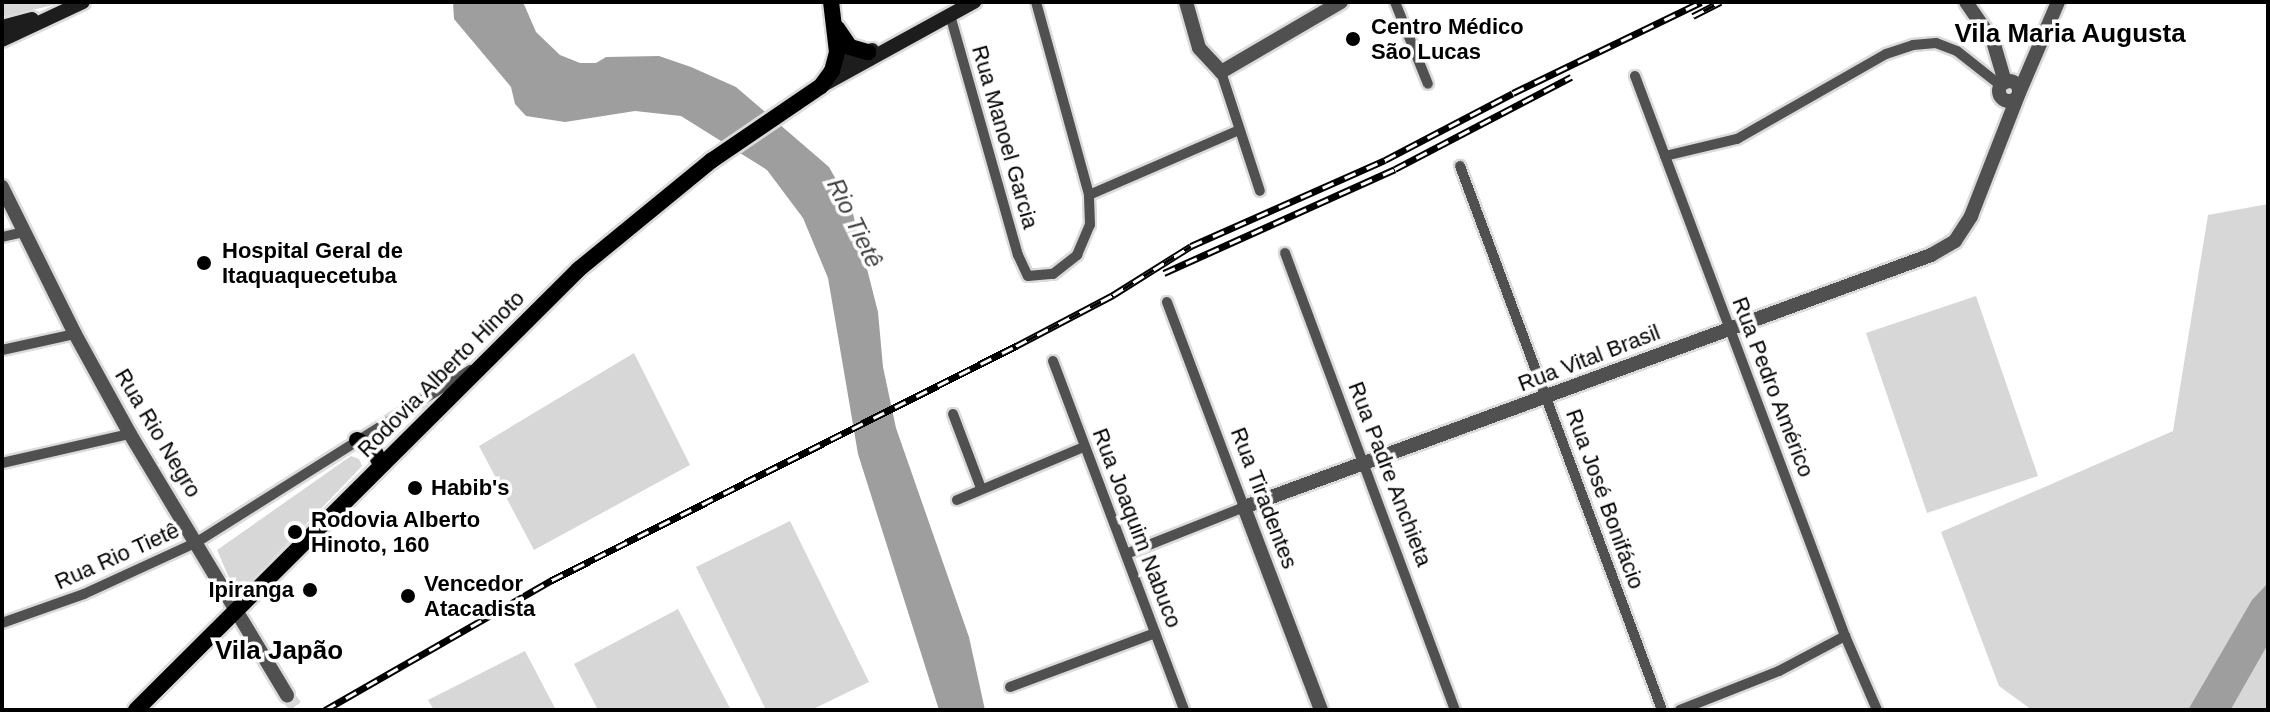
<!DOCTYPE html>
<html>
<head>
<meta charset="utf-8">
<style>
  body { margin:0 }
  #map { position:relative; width:2270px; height:712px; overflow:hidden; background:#fff; font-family:Helvetica,sans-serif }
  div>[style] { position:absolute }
  .green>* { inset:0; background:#d7d7d7 }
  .water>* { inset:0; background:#9e9e9e }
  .tertiary-tunnel>* { height:14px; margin-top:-7px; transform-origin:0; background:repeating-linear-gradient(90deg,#d9d9d9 0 14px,transparent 0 21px) }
  .roads { filter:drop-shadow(2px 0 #dbdbdb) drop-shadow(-2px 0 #dbdbdb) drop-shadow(0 2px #dbdbdb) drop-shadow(0 -2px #dbdbdb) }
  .minor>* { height:10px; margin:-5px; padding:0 5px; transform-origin:5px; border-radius:5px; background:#505050 }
  .tertiary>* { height:14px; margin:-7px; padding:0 7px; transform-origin:7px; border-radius:7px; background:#505050 }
  .tertiary>.ring { margin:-7px; padding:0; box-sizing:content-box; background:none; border:14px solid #505050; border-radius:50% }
  .secondary>* { height:14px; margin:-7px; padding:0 7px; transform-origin:7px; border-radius:7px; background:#1d1d1d }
  .primary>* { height:16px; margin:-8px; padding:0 8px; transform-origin:8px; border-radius:8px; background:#000 }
  .rail>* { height:7px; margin-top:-3.5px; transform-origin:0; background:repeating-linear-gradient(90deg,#fff 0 12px,#000 0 24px); box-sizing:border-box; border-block:2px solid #000 }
  .dots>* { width:22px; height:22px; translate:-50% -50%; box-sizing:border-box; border:4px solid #fff; border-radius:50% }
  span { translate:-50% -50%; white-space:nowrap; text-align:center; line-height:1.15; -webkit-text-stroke:7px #fff; paint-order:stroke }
  .poi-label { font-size:22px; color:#000; font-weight:700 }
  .left { translate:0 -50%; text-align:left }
  .right { translate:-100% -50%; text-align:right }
  .street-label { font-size:22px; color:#000 }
  .water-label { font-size:24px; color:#3f3f3f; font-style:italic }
  .quarter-label { font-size:26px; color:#000; font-weight:700 }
  .frame { position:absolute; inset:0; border:4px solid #000; pointer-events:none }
</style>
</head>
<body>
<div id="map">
  <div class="green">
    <div style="clip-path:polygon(2px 2px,66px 2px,2px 17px)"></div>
    <div style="clip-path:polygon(2268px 204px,2268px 710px,2032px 710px,1999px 686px,1941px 532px,2173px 431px,2208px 215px)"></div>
    <div style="clip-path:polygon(1976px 296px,2038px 476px,1927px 513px,1866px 333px)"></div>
    <div style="clip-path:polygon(634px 353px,690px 465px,534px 550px,479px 446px)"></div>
    <div style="clip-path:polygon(351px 456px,359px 459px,362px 466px,237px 596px,217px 550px)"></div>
    <div style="clip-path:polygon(790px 521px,869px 682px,811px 710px,766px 710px,696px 567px)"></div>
    <div style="clip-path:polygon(678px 609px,731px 710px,598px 710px,574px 664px)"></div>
    <div style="clip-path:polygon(525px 651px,556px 710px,434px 710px,428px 700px)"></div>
  </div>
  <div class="water">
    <div style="clip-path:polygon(453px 2px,523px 2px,536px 32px,560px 55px,580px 63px,596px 63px,606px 57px,659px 56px,691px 67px,736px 87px,829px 167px,851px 206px,878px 312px,883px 367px,896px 428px,969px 637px,985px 710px,939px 710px,858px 454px,828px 278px,803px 218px,767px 170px,681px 116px,635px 111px,565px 122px,526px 116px,515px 104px,511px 87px,454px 19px)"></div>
    <div style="clip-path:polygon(2268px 583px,2268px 644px,2231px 709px,2188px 710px,2252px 600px)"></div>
  </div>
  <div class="tertiary-tunnel">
    <div style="left:287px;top:695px;width:19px;rotate:54deg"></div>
  </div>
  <div class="roads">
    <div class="minor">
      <div style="left:1036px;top:2px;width:200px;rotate:74.6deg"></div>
      <div style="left:1395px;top:2px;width:88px;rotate:68.1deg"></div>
      <div style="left:950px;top:15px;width:249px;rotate:74.2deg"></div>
      <div style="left:1018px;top:255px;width:23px;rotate:65deg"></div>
      <div style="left:1028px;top:276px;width:25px;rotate:-5deg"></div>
      <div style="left:1053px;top:274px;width:31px;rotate:-38deg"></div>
      <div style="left:1077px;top:255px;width:33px;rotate:-67deg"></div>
      <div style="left:1090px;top:225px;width:30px;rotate:-92deg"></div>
      <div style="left:1089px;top:195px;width:163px;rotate:-23.4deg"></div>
      <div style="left:1221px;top:72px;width:125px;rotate:71.9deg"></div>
      <div style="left:1635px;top:76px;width:598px;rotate:69.44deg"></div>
      <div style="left:1845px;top:636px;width:81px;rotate:66.6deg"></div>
      <div style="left:1665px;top:156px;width:74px;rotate:-13.3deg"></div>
      <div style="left:1737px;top:139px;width:172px;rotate:-29.7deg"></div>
      <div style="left:1886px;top:54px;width:28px;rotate:-18deg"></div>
      <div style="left:1913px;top:45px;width:23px;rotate:-5deg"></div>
      <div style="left:1936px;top:43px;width:22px;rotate:21deg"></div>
      <div style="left:1957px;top:51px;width:55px;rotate:38.3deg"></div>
      <div style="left:1460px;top:166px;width:580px;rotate:69.63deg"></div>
      <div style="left:2px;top:237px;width:23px;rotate:-13deg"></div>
      <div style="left:1285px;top:253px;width:488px;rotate:69.6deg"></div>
      <div style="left:2px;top:350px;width:75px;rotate:-12.4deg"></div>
      <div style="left:1053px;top:361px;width:373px;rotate:69.4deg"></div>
      <div style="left:953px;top:414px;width:79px;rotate:69.3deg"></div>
      <div style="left:2px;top:463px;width:131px;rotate:-12.8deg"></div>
      <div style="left:957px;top:500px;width:138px;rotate:-22.7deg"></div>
      <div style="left:1126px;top:554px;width:127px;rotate:-21.7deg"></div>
      <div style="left:1244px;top:507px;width:219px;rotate:-110.6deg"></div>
      <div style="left:2px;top:623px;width:87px;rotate:-19.5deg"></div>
      <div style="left:84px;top:594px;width:124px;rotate:-24.7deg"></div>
      <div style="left:197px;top:542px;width:323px;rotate:-32.2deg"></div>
      <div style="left:1010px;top:687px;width:155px;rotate:-20.4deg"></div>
      <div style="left:1680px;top:710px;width:106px;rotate:-21.5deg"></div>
      <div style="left:1779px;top:671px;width:75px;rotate:-27.9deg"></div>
    </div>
    <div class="tertiary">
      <div style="left:1186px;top:2px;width:48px;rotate:74.2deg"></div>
      <div style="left:1199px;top:48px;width:33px;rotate:47deg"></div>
      <div style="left:1221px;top:72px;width:139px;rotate:-30.3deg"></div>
      <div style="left:1966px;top:2px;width:47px;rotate:55.3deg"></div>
      <div style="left:1993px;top:41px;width:43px;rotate:73.7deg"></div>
      <div class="ring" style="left:1999px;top:81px;width:6px;height:6px"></div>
      <div style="left:2019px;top:93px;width:99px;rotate:-66.8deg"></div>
      <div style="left:2px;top:187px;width:164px;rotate:63.6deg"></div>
      <div style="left:75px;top:334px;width:114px;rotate:61.2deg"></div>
      <div style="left:130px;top:434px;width:305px;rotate:59deg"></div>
      <div style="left:1321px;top:710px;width:217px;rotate:-110.8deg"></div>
      <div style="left:1244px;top:507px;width:732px;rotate:-20.14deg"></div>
      <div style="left:1931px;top:255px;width:28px;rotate:-30deg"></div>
      <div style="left:1955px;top:241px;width:30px;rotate:-57deg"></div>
      <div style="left:1971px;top:216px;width:127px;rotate:-68.7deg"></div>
    </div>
    <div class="secondary">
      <div style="left:2px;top:27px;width:31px;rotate:-15deg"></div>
      <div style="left:2px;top:40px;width:89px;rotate:-25.1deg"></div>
      <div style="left:835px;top:65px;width:40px;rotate:-22deg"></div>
      <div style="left:821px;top:86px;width:175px;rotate:-28.8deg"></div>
    </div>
    <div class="primary">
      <div style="left:837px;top:28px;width:23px;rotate:56deg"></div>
      <div style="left:850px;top:47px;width:19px;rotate:16deg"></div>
      <div style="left:357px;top:440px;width:18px;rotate:27deg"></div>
      <div style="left:373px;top:448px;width:19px;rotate:65deg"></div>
      <div style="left:136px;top:710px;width:625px;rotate:-44.87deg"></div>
      <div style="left:579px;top:269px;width:171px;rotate:-39.3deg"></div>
      <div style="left:711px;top:161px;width:133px;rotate:-34.3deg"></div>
      <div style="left:821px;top:86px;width:19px;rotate:-54deg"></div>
      <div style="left:832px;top:71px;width:20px;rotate:-75deg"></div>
      <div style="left:837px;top:52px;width:50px;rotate:-96.8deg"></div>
    </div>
  </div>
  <div class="rail">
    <div style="left:1693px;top:16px;width:31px;rotate:-27deg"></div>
    <div style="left:1164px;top:273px;width:253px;rotate:-24.2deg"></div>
    <div style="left:1395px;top:169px;width:199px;rotate:-27.6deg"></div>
    <div style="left:325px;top:710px;width:262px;rotate:-29.8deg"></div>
    <div style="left:552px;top:580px;width:520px;rotate:-26.76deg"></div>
    <div style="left:1016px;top:346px;width:110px;rotate:-27.7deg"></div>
    <div style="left:1113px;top:295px;width:92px;rotate:-32.1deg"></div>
    <div style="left:1191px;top:246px;width:212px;rotate:-23.9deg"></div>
    <div style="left:1385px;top:160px;width:144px;rotate:-27.6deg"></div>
    <div style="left:1513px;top:93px;width:209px;rotate:-25.8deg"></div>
  </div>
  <div class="dots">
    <div style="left:1353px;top:39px;background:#000"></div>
    <div style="left:204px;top:263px;background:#000"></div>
    <div style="left:415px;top:488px;background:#000"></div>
    <div style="left:295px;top:532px;background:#000"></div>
    <div style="left:310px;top:590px;background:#000"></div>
    <div style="left:408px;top:596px;background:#000"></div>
  </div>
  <div class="poi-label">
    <span class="left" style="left:1371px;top:39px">Centro Médico<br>São Lucas</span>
    <span class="left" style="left:222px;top:263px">Hospital Geral de<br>Itaquaquecetuba</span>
    <span class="left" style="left:431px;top:488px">Habib's</span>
    <span class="left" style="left:311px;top:532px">Rodovia Alberto<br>Hinoto, 160</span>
    <span class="left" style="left:424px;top:596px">Vencedor<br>Atacadista</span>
    <span class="right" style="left:294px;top:590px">Ipiranga</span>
  </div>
  <div class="street-label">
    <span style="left:1005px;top:137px;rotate:74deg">Rua Manoel Garcia</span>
    <span style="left:1589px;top:358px;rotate:-21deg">Rua Vital Brasil</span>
    <span style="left:441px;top:374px;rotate:-45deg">Rodovia Alberto Hinoto</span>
    <span style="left:1773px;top:387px;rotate:69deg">Rua Pedro Américo</span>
    <span style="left:158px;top:433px;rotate:59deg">Rua Rio Negro</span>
    <span style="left:1390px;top:474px;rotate:69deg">Rua Padre Anchieta</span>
    <span style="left:1264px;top:498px;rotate:69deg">Rua Tiradentes</span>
    <span style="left:1605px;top:499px;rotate:70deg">Rua José Bonifácio</span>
    <span style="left:1137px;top:528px;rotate:69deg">Rua Joaquim Nabuco</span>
    <span style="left:117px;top:556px;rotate:-24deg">Rua Rio Tietê</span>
  </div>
  <div class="water-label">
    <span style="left:855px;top:223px;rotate:64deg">Rio Tietê</span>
  </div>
  <div class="quarter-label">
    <span style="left:2070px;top:34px">Vila Maria Augusta</span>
    <span style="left:279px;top:651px">Vila Japão</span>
  </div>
  <div class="frame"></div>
</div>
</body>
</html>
